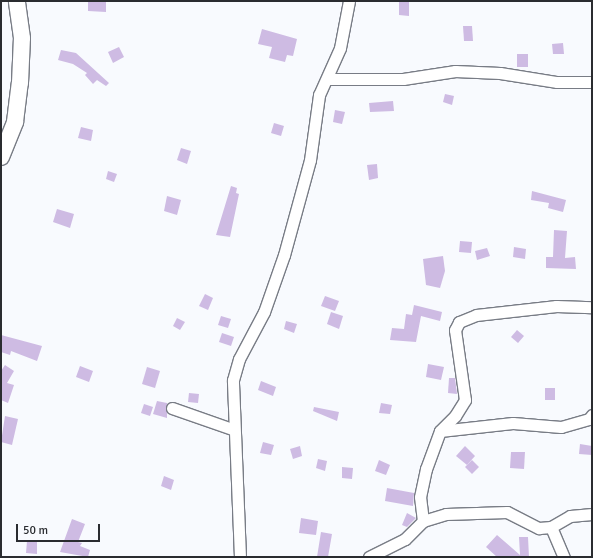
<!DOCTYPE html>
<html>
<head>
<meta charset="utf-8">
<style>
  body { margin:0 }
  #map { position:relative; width:593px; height:558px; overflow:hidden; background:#f8fafe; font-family:Signika,sans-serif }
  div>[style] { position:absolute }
  .building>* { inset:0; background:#cebbe3 }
  .roads { filter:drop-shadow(1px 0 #787c85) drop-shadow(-1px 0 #787c85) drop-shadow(0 1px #787c85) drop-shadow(0 -1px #787c85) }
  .street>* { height:11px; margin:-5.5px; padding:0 5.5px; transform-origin:5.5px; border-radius:5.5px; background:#fff }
  .secondary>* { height:16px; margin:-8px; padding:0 8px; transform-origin:8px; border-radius:8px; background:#fff }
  span { translate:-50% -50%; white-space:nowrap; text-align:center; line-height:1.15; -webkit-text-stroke:4px #f8fafe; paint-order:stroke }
  .frame { position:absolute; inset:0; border:2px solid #2a2c30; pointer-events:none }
  .scale { position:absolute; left:16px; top:524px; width:84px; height:18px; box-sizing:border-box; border:2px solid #2a2c30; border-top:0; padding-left:5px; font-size:12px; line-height:14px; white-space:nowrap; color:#2a2c30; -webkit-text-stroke:3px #f8fafe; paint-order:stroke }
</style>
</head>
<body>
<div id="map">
  <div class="building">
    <div style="clip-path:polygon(88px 1px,106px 1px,106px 12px,88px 11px)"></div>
    <div style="clip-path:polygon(399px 1px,409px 1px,409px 16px,399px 15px)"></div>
    <div style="clip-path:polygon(463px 26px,472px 26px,473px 41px,464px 41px)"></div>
    <div style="clip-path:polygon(262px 29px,297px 39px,293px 56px,287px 55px,285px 62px,269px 58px,272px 47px,258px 44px)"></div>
    <div style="clip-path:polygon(563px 43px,564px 54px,553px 54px,552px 44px)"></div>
    <div style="clip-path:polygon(119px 47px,124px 57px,113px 63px,108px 52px)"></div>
    <div style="clip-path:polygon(61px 50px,76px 53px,109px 83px,106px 86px,97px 80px,93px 84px,85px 75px,87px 73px,73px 64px,58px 60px)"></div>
    <div style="clip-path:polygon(517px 54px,528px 54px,528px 67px,517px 67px)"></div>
    <div style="clip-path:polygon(445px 94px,454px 96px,452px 105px,443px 102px)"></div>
    <div style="clip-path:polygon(393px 101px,394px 111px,370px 112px,369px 103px)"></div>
    <div style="clip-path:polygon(335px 110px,345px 112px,342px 124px,333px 122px)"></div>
    <div style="clip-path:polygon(274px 123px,284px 126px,281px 136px,271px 133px)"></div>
    <div style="clip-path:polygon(81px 127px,93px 130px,91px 141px,78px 138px)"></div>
    <div style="clip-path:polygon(181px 148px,191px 151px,187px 164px,177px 160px)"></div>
    <div style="clip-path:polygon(377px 164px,378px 178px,369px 180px,367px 165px)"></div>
    <div style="clip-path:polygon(108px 171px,117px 174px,114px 182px,106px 179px)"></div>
    <div style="clip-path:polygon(231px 186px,237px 188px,236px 193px,239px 194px,230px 237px,216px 235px)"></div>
    <div style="clip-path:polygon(532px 191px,566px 200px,563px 212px,548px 208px,549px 203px,531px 200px)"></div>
    <div style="clip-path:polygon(167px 196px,181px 200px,177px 215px,164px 211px)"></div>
    <div style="clip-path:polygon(57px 209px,74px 214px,70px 228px,53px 222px)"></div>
    <div style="clip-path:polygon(554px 230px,567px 231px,565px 258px,575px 257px,576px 269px,546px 268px,546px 257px,553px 257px)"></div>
    <div style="clip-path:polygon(460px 241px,472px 242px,471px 253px,459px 252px)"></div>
    <div style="clip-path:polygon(514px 247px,526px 249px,525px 259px,513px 257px)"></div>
    <div style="clip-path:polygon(487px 248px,490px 256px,477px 260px,475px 251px)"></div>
    <div style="clip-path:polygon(443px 256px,445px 271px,440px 288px,426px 285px,423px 259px)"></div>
    <div style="clip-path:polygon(205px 294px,213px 298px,208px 310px,199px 306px)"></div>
    <div style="clip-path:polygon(325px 296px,339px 301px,335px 311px,321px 306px)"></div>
    <div style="clip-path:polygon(414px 305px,442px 312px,440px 321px,421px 316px,416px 342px,390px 340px,392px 328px,404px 329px,406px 314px,412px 315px)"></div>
    <div style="clip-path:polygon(331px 312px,343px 316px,339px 329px,327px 324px)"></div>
    <div style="clip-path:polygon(221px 316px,231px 319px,228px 328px,218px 325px)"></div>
    <div style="clip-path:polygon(177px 318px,185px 322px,180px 330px,173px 326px)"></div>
    <div style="clip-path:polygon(286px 321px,297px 324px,294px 333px,284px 329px)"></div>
    <div style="clip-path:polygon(517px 330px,524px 336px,518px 343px,511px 337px)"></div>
    <div style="clip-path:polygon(222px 333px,234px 337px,231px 346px,219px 342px)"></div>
    <div style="clip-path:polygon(1px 335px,42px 346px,37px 361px,11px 351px,10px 355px,1px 352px)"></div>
    <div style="clip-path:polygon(428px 364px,444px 367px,441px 380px,426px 377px)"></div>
    <div style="clip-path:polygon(5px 365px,14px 371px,7px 383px,14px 385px,8px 403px,1px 400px,1px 371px)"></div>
    <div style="clip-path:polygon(80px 366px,93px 371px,89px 382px,76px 377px)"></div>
    <div style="clip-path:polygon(147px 367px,160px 371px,155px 388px,142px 384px)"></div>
    <div style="clip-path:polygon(449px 378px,455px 378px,457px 394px,448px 393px)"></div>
    <div style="clip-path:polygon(261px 381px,276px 387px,273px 396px,258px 390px)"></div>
    <div style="clip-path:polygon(545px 388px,555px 388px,555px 400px,545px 400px)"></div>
    <div style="clip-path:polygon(189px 393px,199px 394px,198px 403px,188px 402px)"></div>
    <div style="clip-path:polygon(157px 401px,167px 403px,167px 418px,153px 414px)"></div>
    <div style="clip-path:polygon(381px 403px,392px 405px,390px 414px,379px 413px)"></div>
    <div style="clip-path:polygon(144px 404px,153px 407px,150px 416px,141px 413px)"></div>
    <div style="clip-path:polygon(314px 407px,339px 412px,337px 421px,313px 411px)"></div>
    <div style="clip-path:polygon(5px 416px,18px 419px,12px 445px,1px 442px)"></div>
    <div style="clip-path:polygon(263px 442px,274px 445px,271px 455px,260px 453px)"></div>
    <div style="clip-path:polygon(580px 444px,592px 446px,592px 455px,579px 454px)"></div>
    <div style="clip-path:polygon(300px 446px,302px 456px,293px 459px,290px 449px)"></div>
    <div style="clip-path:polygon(465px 446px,475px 456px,467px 465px,456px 456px)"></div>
    <div style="clip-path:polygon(511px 452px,525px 452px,524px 469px,510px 468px)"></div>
    <div style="clip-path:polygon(318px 459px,327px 461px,325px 471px,316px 468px)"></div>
    <div style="clip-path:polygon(379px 460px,390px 465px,386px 475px,375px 471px)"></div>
    <div style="clip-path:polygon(472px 460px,479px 467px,472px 474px,465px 467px)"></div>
    <div style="clip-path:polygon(342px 467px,353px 468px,352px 479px,342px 478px)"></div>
    <div style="clip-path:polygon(164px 476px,174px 480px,171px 490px,161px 486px)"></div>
    <div style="clip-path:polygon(387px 488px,414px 493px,413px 506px,385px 501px)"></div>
    <div style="clip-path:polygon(407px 513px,416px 518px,407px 527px,402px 525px)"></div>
    <div style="clip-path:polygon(301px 518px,318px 521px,316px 535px,299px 533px)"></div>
    <div style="clip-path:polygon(72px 519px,85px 524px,78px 542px,82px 543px,80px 546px,90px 550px,88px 557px,60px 552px)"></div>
    <div style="clip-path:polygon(321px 532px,332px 534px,328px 557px,317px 557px)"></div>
    <div style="clip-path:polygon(497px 535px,520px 555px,519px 537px,528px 537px,529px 557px,497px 557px,486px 547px)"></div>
    <div style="clip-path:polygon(27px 541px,37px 542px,37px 554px,26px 553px)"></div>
  </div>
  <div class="roads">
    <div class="street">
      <div style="left:328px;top:79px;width:75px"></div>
      <div style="left:403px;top:79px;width:53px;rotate:-8.7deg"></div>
      <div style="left:455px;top:71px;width:45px;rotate:2.5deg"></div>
      <div style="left:500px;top:73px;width:58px;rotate:9deg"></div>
      <div style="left:557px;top:82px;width:35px"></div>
      <div style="left:172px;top:408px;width:64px;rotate:19.3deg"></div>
      <div style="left:440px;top:431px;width:73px;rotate:-6.3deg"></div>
      <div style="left:513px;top:423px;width:48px;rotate:4.8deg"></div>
      <div style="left:561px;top:427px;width:29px;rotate:-16deg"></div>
      <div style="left:589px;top:419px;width:5px;rotate:-53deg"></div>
      <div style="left:423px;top:521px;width:24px;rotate:-97deg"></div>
      <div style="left:420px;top:497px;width:29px;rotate:-78deg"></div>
      <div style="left:426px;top:469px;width:40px;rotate:-69.8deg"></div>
      <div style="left:440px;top:431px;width:21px;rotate:-45deg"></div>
      <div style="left:455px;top:416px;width:19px;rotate:-58deg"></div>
      <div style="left:465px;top:400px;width:71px;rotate:-98.1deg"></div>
      <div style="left:455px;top:330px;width:9px;rotate:-63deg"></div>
      <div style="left:459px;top:322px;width:18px;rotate:-22deg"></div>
      <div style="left:476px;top:315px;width:81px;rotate:-6.4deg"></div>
      <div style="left:556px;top:306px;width:36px;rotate:2deg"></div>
      <div style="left:551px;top:527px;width:33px;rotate:67deg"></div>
      <div style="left:240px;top:557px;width:177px;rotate:-92.3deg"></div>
      <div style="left:233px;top:380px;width:22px;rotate:-74deg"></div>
      <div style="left:239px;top:359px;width:53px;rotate:-62deg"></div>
      <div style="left:264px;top:312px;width:60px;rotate:-70.7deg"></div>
      <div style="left:284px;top:255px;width:98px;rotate:-74.7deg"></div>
      <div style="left:310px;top:160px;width:66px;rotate:-82.1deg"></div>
      <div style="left:319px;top:95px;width:51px;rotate:-65.9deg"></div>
      <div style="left:340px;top:48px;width:48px;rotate:-79.2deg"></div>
      <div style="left:369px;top:557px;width:40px;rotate:-26.6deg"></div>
      <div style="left:405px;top:539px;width:25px;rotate:-45deg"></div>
      <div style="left:423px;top:521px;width:24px;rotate:-17deg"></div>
      <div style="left:446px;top:514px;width:61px;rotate:-1.9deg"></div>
      <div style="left:507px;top:512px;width:36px;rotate:27deg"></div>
      <div style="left:539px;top:528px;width:12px;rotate:-5deg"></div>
      <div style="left:551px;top:527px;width:22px;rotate:-30deg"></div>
      <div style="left:570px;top:516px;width:22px;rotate:-5deg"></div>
    </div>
    <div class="secondary">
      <div style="left:1px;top:157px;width:38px;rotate:-68deg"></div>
      <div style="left:15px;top:122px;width:39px;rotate:-83deg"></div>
      <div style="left:20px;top:83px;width:45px;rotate:-87.5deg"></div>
      <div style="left:22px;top:38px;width:37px;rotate:-98deg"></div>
    </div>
  </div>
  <div class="frame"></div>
  <div class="scale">50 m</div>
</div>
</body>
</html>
